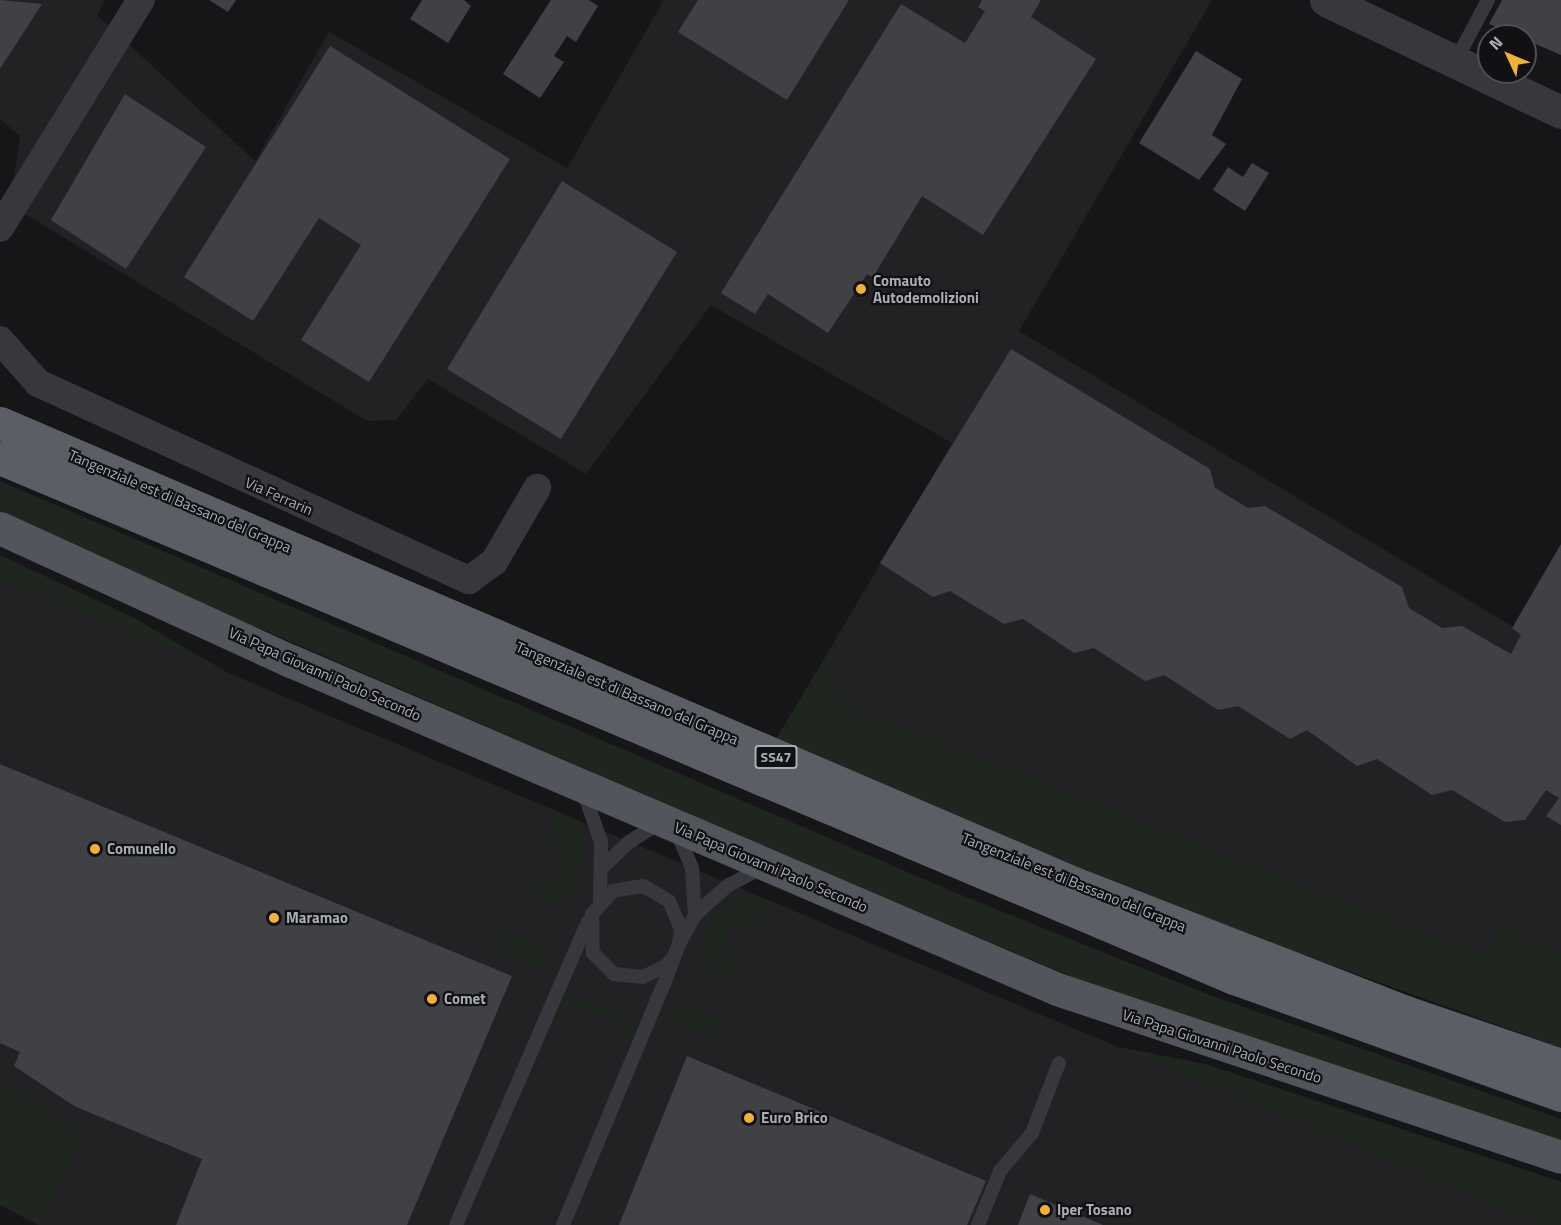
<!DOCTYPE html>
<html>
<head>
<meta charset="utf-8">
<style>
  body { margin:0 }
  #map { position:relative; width:1561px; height:1225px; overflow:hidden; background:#161618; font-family:"Titillium Web",sans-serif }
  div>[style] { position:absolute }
  .built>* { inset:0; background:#222225 }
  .green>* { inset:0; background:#1e261f }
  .building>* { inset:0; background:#404145 }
  .service>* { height:14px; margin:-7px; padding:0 7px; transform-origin:7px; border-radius:7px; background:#37383d }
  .minor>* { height:28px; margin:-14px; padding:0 14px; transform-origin:14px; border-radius:14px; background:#37383d }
  .tertiary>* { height:33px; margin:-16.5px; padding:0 16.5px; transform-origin:16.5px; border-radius:16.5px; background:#37383d }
  .primary>* { height:33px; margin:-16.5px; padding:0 16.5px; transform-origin:16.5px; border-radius:16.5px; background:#53555c }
  .trunk>* { height:33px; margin:-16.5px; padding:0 16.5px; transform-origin:16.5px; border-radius:16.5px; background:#5b5e65 }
  .dots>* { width:16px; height:16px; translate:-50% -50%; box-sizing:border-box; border:3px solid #111113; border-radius:50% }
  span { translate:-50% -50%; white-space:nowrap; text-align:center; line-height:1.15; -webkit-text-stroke:4.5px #111113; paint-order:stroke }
  .shield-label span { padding:2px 4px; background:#111113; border:2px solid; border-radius:4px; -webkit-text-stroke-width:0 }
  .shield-label { font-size:14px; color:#a8adb8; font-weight:700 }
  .poi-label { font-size:15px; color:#a8adb8; font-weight:700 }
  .left { translate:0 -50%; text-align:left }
  .street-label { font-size:15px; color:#a8adb8 }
  .north { position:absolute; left:1477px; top:24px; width:60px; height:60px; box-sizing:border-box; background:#111113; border:2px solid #4d4f55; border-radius:50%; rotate:314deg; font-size:16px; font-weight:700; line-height:24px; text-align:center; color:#a8adb8 }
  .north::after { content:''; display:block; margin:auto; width:21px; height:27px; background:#f2b134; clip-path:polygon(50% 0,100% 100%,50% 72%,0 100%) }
</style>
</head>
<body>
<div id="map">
  <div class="built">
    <div style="clip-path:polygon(0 0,105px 0,97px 15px,255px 161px,329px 32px,567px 168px,664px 0,1212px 0,1019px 331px,1520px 631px,1561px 564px,1561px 952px,1498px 927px,1486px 958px,848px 706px,824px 659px,952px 443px,711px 305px,586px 474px,428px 379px,396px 420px,367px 421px,10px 205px,20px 136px,0 119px)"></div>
    <div style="clip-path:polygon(0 555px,134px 618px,228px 673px,1118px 1047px,1205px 1064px,1561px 1182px,1561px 1225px,38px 1225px,83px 1137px,0 1082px)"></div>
  </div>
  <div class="green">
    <div style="clip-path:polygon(0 481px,954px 892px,1207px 994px,1561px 1119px,1561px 1147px,1094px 986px,814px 868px,0 516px)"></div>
    <div style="clip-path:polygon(0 555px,134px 618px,228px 673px,0 580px)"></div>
    <div style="clip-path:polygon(824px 659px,848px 706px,1486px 957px,1497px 926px,1561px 952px,1561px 1048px,1162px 904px,775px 741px)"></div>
    <div style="clip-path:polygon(557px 812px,580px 824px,588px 846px,571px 895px,550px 904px,536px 896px,531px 881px,533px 872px,553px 881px,568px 849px,547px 839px)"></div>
    <div style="clip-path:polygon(749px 895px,771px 901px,758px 930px,736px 922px,723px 952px,744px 961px,732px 973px,710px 971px,700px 952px,718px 910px,731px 898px)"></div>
    <div style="clip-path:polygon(508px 930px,542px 946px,549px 957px,547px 971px,499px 951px)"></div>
    <div style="clip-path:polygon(568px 993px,635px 1021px,622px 1051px,615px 1048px,624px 1027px,570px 1004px,561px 1025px,556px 1022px)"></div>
    <div style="clip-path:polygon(682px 1006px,722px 1018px,713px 1039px,665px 1019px)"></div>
    <div style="clip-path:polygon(1118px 1047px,1205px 1064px,1561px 1182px,1561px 1225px,1540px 1225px)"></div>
    <div style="clip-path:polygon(0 1082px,83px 1137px,38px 1225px,0 1205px)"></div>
  </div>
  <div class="building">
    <div style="clip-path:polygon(0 0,42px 4px,0 69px)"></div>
    <div style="clip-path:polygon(209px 0,236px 0,228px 12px)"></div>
    <div style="clip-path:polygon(422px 0,464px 0,471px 6px,448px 43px,410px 19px)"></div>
    <div style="clip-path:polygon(551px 0,589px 0,598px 6px,576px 42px,567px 36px,554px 56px,564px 62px,540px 98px,503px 74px)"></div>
    <div style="clip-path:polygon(698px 0,849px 0,787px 100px,678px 32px)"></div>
    <div style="clip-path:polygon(982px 0,1041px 0,1031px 17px,1096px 59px,983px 235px,922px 196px,873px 277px,867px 274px,828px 333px,768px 294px,755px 314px,721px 293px,901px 4px,965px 43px,985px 11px,978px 7px)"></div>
    <div style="clip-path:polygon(1502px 0,1561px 0,1561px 55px,1489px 24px)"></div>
    <div style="clip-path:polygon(330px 46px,510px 159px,369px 382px,301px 340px,361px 245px,319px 218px,253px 321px,184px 277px)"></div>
    <div style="clip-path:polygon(1196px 51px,1242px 79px,1212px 135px,1226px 144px,1199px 180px,1139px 143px)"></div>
    <div style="clip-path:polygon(125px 94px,206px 147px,126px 269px,51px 220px)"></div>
    <div style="clip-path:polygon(1252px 163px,1269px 173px,1245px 211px,1213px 190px,1228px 167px,1243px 177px)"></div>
    <div style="clip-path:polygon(562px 181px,677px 252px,561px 439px,447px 369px)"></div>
    <div style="clip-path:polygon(1011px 349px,1210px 469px,1215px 488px,1248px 508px,1265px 506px,1402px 587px,1409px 608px,1442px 628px,1462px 626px,1511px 654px,1521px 635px,1512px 628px,1561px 544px,1561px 825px,1546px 816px,1559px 798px,1546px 790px,1525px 820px,1505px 822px,1452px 790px,1432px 795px,1377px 759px,1357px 766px,1307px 730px,1290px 739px,1238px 706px,1218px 710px,1164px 675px,1145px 681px,1094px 648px,1074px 653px,1023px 619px,1004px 624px,950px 591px,933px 597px,880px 563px)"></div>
    <div style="clip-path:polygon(0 764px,512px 976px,407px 1225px,176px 1225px,202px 1159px,74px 1106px,14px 1066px,20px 1052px,0 1043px)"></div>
    <div style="clip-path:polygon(687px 1056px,986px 1181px,967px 1225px,619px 1225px)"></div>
    <div style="clip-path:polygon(1030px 1194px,1103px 1225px,1018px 1225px)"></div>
  </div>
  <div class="service">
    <div style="left:1455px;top:62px;width:70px;rotate:-62deg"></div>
    <div style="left:584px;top:793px;width:52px;rotate:70.9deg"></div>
    <div style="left:601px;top:842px;width:58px;rotate:91deg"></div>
    <div style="left:602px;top:868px;width:37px;rotate:-44deg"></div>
    <div style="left:629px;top:842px;width:38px;rotate:-32deg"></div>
    <div style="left:695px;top:915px;width:43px;rotate:-42.2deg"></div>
    <div style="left:727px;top:886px;width:42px;rotate:-27.2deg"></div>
    <div style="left:456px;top:1225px;width:331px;rotate:-66.5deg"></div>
    <div style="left:563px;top:1225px;width:261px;rotate:-67.3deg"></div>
    <div style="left:664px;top:984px;width:43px;rotate:-69.4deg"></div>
    <div style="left:679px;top:944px;width:15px;rotate:-82deg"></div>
    <div style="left:681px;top:929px;width:30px;rotate:-113deg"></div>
    <div style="left:669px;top:901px;width:30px;rotate:-150deg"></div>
    <div style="left:643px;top:886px;width:30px;rotate:171deg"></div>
    <div style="left:613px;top:891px;width:31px;rotate:132deg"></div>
    <div style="left:592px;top:914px;width:39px;rotate:89deg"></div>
    <div style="left:593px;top:953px;width:30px;rotate:45deg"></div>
    <div style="left:614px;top:974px;width:29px;rotate:6deg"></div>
    <div style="left:643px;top:977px;width:25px;rotate:-26deg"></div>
    <div style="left:666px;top:966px;width:13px;rotate:-51deg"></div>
    <div style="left:674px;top:956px;width:13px;rotate:-67deg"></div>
    <div style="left:679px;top:944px;width:33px;rotate:-61deg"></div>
    <div style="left:695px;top:915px;width:47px;rotate:-93.7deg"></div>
    <div style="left:692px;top:868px;width:39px;rotate:-113deg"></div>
    <div style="left:978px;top:1225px;width:58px;rotate:-67.8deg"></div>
    <div style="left:1000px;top:1171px;width:50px;rotate:-49.9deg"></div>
    <div style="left:1032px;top:1133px;width:75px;rotate:-68.9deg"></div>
  </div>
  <div class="minor">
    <div style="left:0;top:228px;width:268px;rotate:-58.3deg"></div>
    <div style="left:0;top:340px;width:57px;rotate:48.5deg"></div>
    <div style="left:38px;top:383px;width:474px;rotate:24.6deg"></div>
    <div style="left:469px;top:580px;width:31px;rotate:-36deg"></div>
    <div style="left:494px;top:562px;width:86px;rotate:-59.8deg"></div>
  </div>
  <div class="tertiary">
    <div style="left:1326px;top:0;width:260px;rotate:25.5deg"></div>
  </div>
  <div class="primary">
    <div style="left:0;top:528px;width:320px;rotate:24.6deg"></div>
    <div style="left:291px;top:661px;width:833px;rotate:23.18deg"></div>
    <div style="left:1057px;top:989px;width:531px;rotate:18.43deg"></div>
  </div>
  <div class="trunk">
    <div style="left:0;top:423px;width:1171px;rotate:23.19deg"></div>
    <div style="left:1076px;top:884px;width:354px;rotate:21.2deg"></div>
    <div style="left:1406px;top:1012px;width:164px;rotate:18.9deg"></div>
    <div style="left:0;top:458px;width:1339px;rotate:22.85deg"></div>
    <div style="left:1234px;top:978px;width:347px;rotate:19.7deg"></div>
  </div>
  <div class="dots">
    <div style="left:861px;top:289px;background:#f2b134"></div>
    <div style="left:95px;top:849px;background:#f2b134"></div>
    <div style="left:274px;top:918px;background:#f2b134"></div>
    <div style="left:432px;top:999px;background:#f2b134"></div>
    <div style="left:749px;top:1118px;background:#f2b134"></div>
    <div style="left:1045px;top:1210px;background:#f2b134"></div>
  </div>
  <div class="shield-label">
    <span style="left:776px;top:757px">SS47</span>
  </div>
  <div class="poi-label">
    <span class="left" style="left:873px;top:289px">Comauto<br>Autodemolizioni</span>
    <span class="left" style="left:107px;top:849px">Comunello</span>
    <span class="left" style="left:286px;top:918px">Maramao</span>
    <span class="left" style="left:444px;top:999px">Comet</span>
    <span class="left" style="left:761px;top:1118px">Euro Brico</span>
    <span class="left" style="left:1057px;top:1210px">Iper Tosano</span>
  </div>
  <div class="street-label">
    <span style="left:279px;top:496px;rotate:24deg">Via Ferrarin</span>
    <span style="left:180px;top:501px;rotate:23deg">Tangenziale est di Bassano del Grappa</span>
    <span style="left:325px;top:674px;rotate:24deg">Via Papa Giovanni Paolo Secondo</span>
    <span style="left:627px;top:693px;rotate:23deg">Tangenziale est di Bassano del Grappa</span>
    <span style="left:771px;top:867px;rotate:23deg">Via Papa Giovanni Paolo Secondo</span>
    <span style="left:1074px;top:882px;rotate:22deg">Tangenziale est di Bassano del Grappa</span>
    <span style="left:1222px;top:1046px;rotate:18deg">Via Papa Giovanni Paolo Secondo</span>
  </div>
  <div class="north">N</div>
</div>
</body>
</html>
